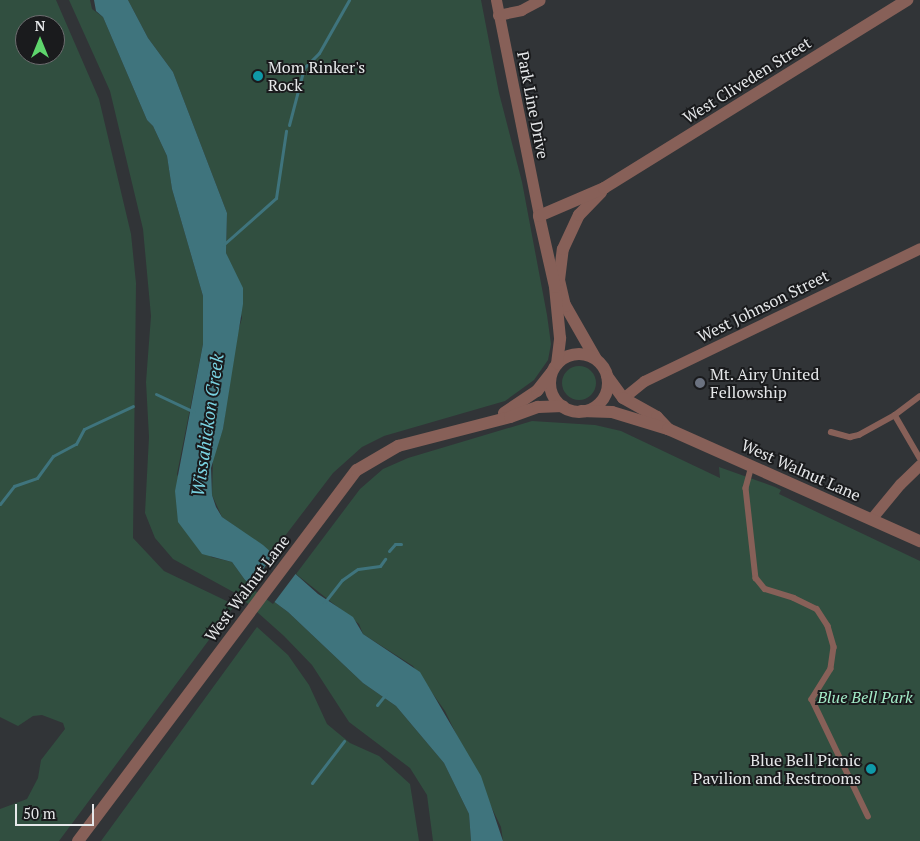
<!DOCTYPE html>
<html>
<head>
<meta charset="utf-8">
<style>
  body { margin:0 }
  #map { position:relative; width:920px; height:841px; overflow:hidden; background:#313437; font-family:"PT Serif",serif }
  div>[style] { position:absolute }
  .green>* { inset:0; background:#314f40 }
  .round { border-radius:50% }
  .water>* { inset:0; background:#3f747d }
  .pier>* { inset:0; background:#313437 }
  .stream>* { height:3px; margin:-1.5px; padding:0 1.5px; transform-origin:1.5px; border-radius:1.5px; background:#3f747d }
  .service>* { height:5.5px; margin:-2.75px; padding:0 2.75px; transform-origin:2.75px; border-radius:2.75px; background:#876058 }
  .minor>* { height:11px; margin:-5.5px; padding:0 5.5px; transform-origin:5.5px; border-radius:5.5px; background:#876058 }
  .tertiary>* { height:12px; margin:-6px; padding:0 6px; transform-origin:6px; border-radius:6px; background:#876058 }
  .tertiary>.ring { margin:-6px; padding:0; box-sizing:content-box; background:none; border:12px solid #876058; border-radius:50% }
  .dots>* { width:14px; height:14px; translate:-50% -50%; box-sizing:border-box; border:2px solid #1a1b1d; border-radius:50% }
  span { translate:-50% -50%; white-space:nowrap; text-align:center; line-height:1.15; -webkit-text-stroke:4px #1a1b1d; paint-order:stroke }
  .poi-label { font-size:16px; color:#e6e8ea }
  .left { translate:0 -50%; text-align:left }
  .right { translate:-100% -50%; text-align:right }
  .street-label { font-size:16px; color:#e6e8ea }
  .park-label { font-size:16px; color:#a3ebc7; font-style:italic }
  .water-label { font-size:18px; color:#7ad3e2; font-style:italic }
  .north { position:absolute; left:15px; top:15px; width:50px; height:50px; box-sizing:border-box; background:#1a1b1d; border:1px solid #6c6d6f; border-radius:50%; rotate:0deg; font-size:14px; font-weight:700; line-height:20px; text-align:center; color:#e6e8ea }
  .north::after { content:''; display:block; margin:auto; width:18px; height:22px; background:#5ed56c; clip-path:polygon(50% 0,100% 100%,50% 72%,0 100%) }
  .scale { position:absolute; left:15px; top:804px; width:79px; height:22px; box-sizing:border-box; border:2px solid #e6e8ea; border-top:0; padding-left:6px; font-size:15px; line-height:18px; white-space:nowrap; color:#e6e8ea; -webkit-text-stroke:4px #1a1b1d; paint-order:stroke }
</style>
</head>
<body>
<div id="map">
  <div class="green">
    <div style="clip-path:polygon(evenodd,0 0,56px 0,99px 99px,131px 234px,136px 283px,133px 538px,164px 571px,235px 605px,59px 841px,0 841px,0 809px,27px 799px,38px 778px,41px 760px,65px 729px,63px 723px,42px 715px,33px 716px,18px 726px,0 717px,0 0,25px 25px,55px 25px,55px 55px,25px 55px,25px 25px)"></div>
    <div style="clip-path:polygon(69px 0,90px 0,92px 9px,103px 17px,147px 120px,153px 126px,167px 156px,172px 189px,203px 296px,203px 344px,177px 474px,211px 557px,232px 562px,245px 580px,288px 612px,363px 683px,396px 706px,444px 763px,469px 814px,471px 841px,433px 841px,427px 795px,410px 768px,349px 722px,312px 665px,284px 636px,237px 594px,173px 559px,155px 538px,145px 513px,149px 437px,146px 382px,151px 316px,143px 229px,110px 91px)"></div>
    <div style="clip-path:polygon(128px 0,481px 0,499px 93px,522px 182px,547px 315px,551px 344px,548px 360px,534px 380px,505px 401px,384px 436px,362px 447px,333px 473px,272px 553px,222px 517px,212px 495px,213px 457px,223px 429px,233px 348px,242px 318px,226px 253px,227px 213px,173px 72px,148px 38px)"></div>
    <div class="round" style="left:562px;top:366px;width:34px;height:34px"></div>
    <div style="clip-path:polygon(532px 421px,595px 425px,621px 431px,720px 478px,719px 467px,775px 487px,781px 490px,779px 494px,920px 561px,920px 841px,503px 841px,501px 827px,445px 711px,413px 666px,363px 634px,359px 624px,296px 574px,360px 489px,383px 469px,408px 458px)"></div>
    <div style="clip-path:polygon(257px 627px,288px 655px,309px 685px,327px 724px,350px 743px,379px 756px,410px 784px,419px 841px,101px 841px)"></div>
  </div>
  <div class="water">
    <div style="clip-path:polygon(94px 0,128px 0,148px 38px,173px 72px,227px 213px,226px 253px,243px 288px,243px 304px,223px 429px,211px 468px,212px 495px,216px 507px,222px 517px,263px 545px,318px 594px,353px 617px,363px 634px,420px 672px,481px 776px,503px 841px,471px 841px,469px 814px,444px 763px,396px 706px,363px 683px,288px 612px,245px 580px,232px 562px,202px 554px,178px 522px,175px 491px,203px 344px,203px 296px,172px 189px,167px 156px,153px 126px,147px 120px,103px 17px,96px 11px)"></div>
  </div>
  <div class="pier">
    <div style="clip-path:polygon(275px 553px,297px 572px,273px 604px,250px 587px)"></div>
  </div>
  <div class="stream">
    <div style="left:289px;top:125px;width:59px;rotate:-75.3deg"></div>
    <div style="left:304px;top:68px;width:21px;rotate:-45deg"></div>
    <div style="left:319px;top:53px;width:61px;rotate:-60.5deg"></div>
    <div style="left:223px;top:245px;width:71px;rotate:-41.6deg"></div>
    <div style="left:276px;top:198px;width:68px;rotate:-81.5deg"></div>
    <div style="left:156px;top:394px;width:42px;rotate:25.3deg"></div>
    <div style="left:0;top:504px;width:23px;rotate:-52deg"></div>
    <div style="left:14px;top:486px;width:24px;rotate:-19deg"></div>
    <div style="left:37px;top:478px;width:27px;rotate:-54deg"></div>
    <div style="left:53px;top:456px;width:26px;rotate:-28deg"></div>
    <div style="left:76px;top:444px;width:17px;rotate:-62deg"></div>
    <div style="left:84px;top:429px;width:54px;rotate:-25.1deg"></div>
    <div style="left:389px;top:551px;width:9px;rotate:-49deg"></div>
    <div style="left:395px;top:544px;width:6px"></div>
    <div style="left:324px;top:603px;width:29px;rotate:-52deg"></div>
    <div style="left:342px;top:580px;width:19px;rotate:-35deg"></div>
    <div style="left:358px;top:569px;width:22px;rotate:-8deg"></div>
    <div style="left:380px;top:566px;width:9px;rotate:-54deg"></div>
    <div style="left:377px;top:705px;width:14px;rotate:-51deg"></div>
    <div style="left:312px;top:783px;width:53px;rotate:-52.7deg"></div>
  </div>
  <div class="service">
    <div style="left:895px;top:415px;width:31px;rotate:-37deg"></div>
    <div style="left:831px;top:432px;width:20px;rotate:15deg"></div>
    <div style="left:850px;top:437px;width:9px;rotate:-13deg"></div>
    <div style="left:859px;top:435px;width:41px;rotate:-29.1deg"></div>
    <div style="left:895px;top:415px;width:50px;rotate:59.8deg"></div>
    <div style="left:752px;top:466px;width:23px;rotate:105deg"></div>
    <div style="left:746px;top:488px;width:91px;rotate:83.7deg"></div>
    <div style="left:756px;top:578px;width:14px;rotate:51deg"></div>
    <div style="left:765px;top:589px;width:30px;rotate:17deg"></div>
    <div style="left:794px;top:598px;width:25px;rotate:26deg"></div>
    <div style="left:817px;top:609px;width:20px;rotate:57deg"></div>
    <div style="left:828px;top:626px;width:22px;rotate:74deg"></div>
    <div style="left:834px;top:647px;width:22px;rotate:98deg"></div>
    <div style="left:831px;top:669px;width:36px;rotate:122deg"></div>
    <div style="left:812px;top:699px;width:130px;rotate:64.4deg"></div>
  </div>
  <div class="minor">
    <div style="left:496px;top:0;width:220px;rotate:78.7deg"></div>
    <div style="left:498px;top:15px;width:24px;rotate:-12deg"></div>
    <div style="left:521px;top:10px;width:21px;rotate:-28deg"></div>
    <div style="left:623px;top:398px;width:27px;rotate:-39deg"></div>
    <div style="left:644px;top:381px;width:306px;rotate:-25.7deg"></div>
    <div style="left:871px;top:519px;width:45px;rotate:-50.4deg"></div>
    <div style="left:900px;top:484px;width:28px;rotate:-44deg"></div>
  </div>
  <div class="tertiary">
    <div style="left:561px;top:298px;width:70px;rotate:60.2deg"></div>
    <div style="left:565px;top:306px;width:27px;rotate:-103deg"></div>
    <div style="left:559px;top:280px;width:31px;rotate:-83deg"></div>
    <div style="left:563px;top:249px;width:38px;rotate:-65deg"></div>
    <div style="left:579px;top:215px;width:32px;rotate:-46deg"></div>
    <div class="ring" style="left:550px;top:354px;width:46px;height:46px"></div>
    <div style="left:557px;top:364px;width:26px;rotate:-83deg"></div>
    <div style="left:560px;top:338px;width:51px;rotate:-95.6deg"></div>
    <div style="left:555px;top:287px;width:73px;rotate:-102.7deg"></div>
    <div style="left:539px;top:216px;width:71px;rotate:-23.3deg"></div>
    <div style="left:604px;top:188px;width:357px;rotate:-31.8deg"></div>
    <div style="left:607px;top:376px;width:27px;rotate:54deg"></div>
    <div style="left:623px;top:398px;width:39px;rotate:29deg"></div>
    <div style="left:657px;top:417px;width:16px;rotate:47deg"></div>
    <div style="left:581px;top:411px;width:31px;rotate:2deg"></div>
    <div style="left:612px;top:412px;width:59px;rotate:16.9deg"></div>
    <div style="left:668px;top:429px;width:276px;rotate:24deg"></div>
    <div style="left:504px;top:413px;width:40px;rotate:-34deg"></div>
    <div style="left:537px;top:391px;width:23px;rotate:-52deg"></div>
    <div style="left:78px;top:841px;width:464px;rotate:-53.1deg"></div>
    <div style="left:357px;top:470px;width:48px;rotate:-30.3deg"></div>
    <div style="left:398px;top:446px;width:116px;rotate:-14.5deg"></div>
    <div style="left:510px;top:417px;width:30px;rotate:-20deg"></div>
    <div style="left:538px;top:407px;width:25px;rotate:-2deg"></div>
  </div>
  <div class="dots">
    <div style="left:258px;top:76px;background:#0f9aa8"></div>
    <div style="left:700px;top:383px;background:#6b7280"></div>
    <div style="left:871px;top:769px;background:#0f9aa8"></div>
  </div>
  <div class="poi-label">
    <span class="left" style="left:268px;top:76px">Mom Rinker's<br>Rock</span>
    <span class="left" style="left:710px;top:383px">Mt. Airy United<br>Fellowship</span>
    <span class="right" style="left:861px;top:769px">Blue Bell Picnic<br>Pavilion and Restrooms</span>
  </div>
  <div class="street-label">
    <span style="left:747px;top:80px;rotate:-32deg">West Cliveden Street</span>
    <span style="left:533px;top:105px;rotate:79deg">Park Line Drive</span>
    <span style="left:763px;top:306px;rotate:-26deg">West Johnson Street</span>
    <span style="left:801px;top:470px;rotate:24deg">West Walnut Lane</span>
    <span style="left:247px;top:588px;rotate:-53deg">West Walnut Lane</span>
  </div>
  <div class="park-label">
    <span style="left:865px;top:697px">Blue Bell Park</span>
  </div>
  <div class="water-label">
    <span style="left:207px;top:425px;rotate:-82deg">Wissahickon Creek</span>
  </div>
  <div class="north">N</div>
  <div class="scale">50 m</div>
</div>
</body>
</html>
